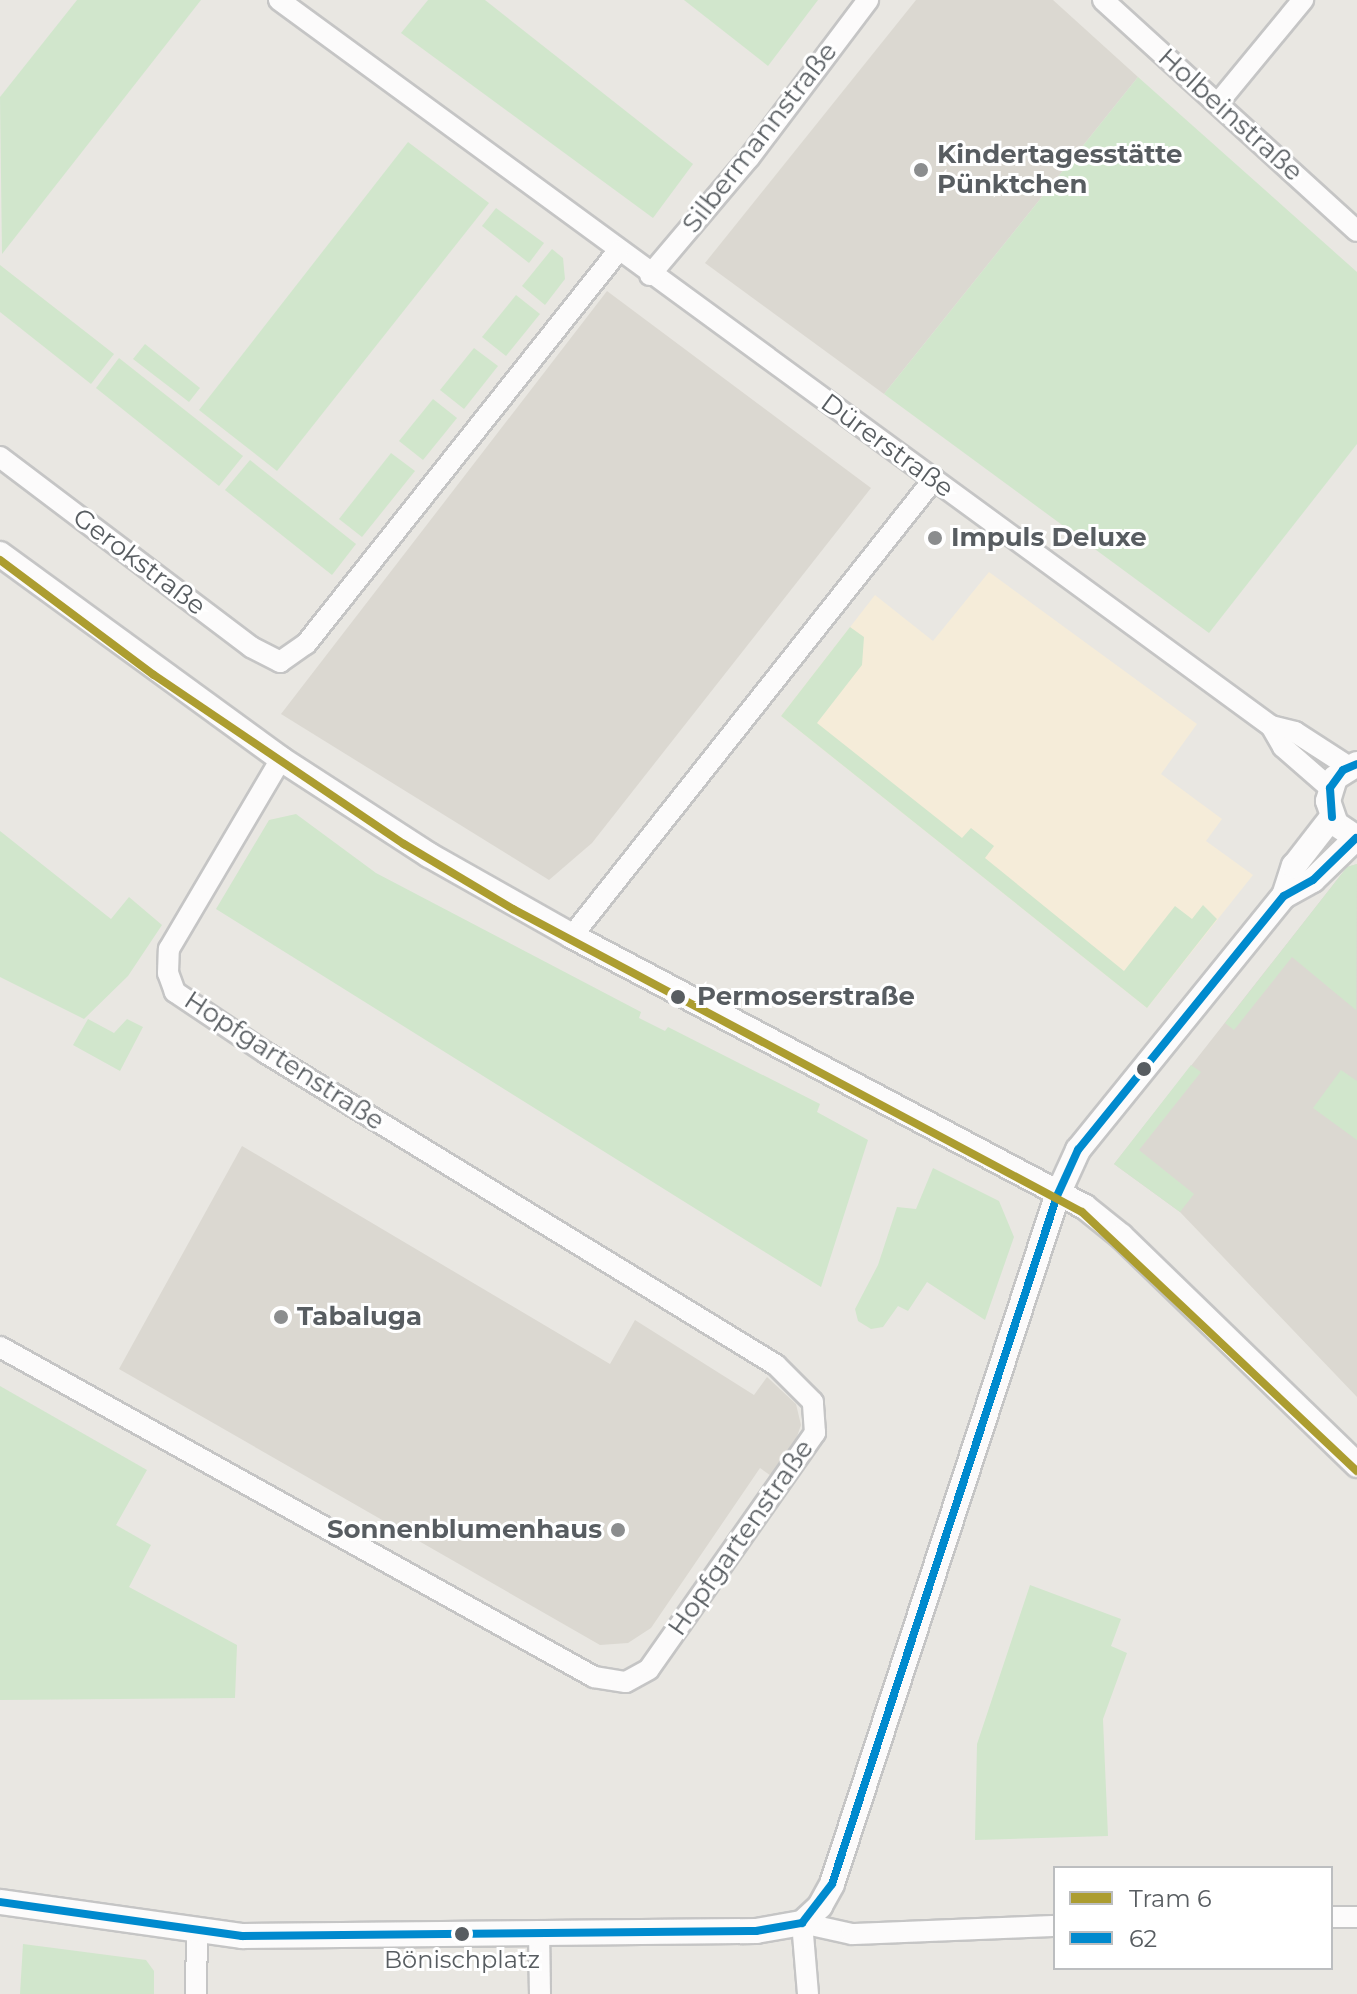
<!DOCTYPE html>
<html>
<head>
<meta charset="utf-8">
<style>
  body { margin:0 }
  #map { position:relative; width:1357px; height:1994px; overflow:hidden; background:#e9e7e2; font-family:Montserrat,sans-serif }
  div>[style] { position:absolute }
  .commercial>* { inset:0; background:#f5ecd9 }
  .education>* { inset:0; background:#dbd8d1 }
  .green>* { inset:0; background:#d1e6cc }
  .roads { filter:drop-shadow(2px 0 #c5c5c5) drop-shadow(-2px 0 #c5c5c5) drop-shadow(0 2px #c5c5c5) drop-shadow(0 -2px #c5c5c5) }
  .minor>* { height:20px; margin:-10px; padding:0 10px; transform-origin:10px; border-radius:10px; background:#fcfbfb }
  .tertiary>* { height:24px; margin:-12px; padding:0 12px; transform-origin:12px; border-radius:12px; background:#fcfbfb }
  .bus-1>* { height:8px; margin:-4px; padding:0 4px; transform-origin:4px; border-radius:4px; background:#008ace }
  .tram-1>* { height:8px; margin:-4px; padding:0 4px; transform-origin:4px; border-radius:4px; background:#ac9d30 }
  .dots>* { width:22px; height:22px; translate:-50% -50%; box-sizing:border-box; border:4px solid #fff; border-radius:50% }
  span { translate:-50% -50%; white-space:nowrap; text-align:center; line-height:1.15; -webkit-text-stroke:6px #fff; paint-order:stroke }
  .bus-label { font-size:24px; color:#585d61 }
  .street-label { font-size:26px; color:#585d61 }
  .poi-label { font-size:26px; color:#585d61; font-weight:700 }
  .left { translate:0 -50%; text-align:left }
  .right { translate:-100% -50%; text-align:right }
  .stop-label { font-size:26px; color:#585d61; font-weight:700 }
  .legend { position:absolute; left:1053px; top:1866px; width:280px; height:104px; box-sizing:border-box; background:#fff; border:2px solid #bcbec0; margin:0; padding:10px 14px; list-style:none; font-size:24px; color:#585d61 }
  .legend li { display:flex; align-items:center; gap:16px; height:40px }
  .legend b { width:40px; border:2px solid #bcbec0 }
</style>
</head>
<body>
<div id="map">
  <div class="commercial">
    <div style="clip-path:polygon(989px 572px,1197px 724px,1161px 774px,1222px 819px,1206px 841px,1253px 875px,1147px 1008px,781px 716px,875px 595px,933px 641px)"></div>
  </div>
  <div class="education">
    <div style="clip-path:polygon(916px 0,1053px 0,1138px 77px,884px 394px,705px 263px)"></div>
    <div style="clip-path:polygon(607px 291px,871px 488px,592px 843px,549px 880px,281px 714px)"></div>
    <div style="clip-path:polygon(1357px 864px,1357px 1397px,1180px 1212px,1114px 1164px,1347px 867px)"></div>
    <div style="clip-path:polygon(242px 1146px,610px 1364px,635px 1320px,754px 1395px,767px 1377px,796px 1404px,801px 1425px,791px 1454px,774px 1478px,760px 1468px,651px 1628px,628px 1643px,600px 1645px,119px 1369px)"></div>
  </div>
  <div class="green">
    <div style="clip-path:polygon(77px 0,201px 0,2px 254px,0 97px)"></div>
    <div style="clip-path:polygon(428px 0,485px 0,693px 164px,653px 218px,401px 33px)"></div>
    <div style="clip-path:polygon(684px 0,818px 0,768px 66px)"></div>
    <div style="clip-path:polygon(1138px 77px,1357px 272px,1357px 444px,1209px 633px,884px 394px)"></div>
    <div style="clip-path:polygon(408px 142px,489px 203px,277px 471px,199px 410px)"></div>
    <div style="clip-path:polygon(496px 208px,544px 243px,529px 263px,482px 226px)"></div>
    <div style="clip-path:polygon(552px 249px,563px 258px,565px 279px,545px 305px,522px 286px)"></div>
    <div style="clip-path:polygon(0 265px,114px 354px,91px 384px,0 312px)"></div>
    <div style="clip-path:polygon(516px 295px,540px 314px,506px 356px,482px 337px)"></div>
    <div style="clip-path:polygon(145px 344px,200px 388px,189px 402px,133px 359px)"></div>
    <div style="clip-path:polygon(474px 348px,498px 366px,464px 409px,440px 390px)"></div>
    <div style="clip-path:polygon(119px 358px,243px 456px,219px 486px,96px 388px)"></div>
    <div style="clip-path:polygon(433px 399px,457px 418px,423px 460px,399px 441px)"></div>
    <div style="clip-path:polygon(391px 453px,415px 471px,362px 537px,339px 519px)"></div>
    <div style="clip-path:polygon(250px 460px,356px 544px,332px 575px,225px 490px)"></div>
    <div style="clip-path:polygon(850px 627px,864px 637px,862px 665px,817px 723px,962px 838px,971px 828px,994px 846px,985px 858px,1124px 971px,1175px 906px,1192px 919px,1203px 905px,1217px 919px,1147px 1008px,781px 716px)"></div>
    <div style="clip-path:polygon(296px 814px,376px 873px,641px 1012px,639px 1018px,665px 1031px,668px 1027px,820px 1104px,817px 1112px,868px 1140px,821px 1287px,216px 909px,269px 820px)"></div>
    <div style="clip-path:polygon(0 831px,111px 919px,129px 897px,162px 925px,128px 976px,84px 1019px,0 977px)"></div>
    <div style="clip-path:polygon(1357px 864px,1356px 1010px,1292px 957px,1234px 1030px,1225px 1023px,1347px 867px)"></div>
    <div style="clip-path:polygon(88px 1019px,114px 1033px,127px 1019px,143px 1027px,120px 1071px,73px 1045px)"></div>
    <div style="clip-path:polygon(1191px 1065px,1201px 1072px,1139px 1150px,1194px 1194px,1180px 1212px,1114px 1164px)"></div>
    <div style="clip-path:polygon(1341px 1070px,1357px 1081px,1357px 1140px,1313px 1108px)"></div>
    <div style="clip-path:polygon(933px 1168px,999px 1201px,1014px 1237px,985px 1320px,927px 1282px,908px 1311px,898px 1306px,883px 1327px,871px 1329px,858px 1321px,855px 1309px,878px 1265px,897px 1207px,916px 1209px)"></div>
    <div style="clip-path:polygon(0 1386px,147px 1470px,116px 1525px,151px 1545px,129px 1587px,237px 1645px,235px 1698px,0 1700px)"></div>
    <div style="clip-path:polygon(1030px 1585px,1121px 1619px,1111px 1646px,1127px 1653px,1103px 1719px,1108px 1836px,975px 1840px,977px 1744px)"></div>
    <div style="clip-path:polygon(23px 1944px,146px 1960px,154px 1971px,154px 1994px,20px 1994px)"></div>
  </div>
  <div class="roads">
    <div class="minor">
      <div style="left:279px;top:0;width:1229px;rotate:36.2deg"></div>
      <div style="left:1271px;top:726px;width:25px;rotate:14deg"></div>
      <div style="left:1295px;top:732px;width:64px;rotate:32.9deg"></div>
      <div style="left:1103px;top:0;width:343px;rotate:42.3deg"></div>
      <div style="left:1218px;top:103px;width:134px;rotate:-50.5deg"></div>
      <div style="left:650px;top:275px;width:153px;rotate:-49.8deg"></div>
      <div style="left:749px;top:158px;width:198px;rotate:-53deg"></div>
      <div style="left:0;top:457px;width:315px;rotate:37.1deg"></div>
      <div style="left:251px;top:647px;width:33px;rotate:27deg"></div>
      <div style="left:280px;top:662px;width:32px;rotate:-35deg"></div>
      <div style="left:306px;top:644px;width:502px;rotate:-51.55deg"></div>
      <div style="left:1271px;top:726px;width:24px;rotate:60deg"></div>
      <div style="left:1283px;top:747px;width:62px;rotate:41.1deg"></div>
      <div style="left:572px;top:936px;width:583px;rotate:-51.62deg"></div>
      <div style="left:0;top:1347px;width:680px;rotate:29.05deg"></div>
      <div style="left:594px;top:1677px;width:32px;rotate:9deg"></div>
      <div style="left:626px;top:1682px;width:26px;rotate:-29deg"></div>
      <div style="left:649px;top:1669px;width:289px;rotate:-54.9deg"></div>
      <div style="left:815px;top:1433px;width:31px;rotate:-94deg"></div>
      <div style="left:813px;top:1402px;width:52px;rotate:-135deg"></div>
      <div style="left:776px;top:1365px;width:598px;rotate:-148.54deg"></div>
      <div style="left:266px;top:1053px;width:110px;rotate:-146.2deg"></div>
      <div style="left:175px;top:992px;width:20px;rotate:-110deg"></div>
      <div style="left:168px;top:973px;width:24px;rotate:-88deg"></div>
      <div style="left:169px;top:949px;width:221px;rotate:-59.5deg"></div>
      <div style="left:1331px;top:1917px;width:26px"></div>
      <div style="left:539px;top:1931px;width:63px;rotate:89.1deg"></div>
      <div style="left:196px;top:1994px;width:63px;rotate:-89.1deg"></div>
      <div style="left:808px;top:1994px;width:71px;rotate:-94.8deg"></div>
      <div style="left:802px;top:1923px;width:51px;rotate:12.4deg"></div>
      <div style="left:852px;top:1934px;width:203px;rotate:-2.3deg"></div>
    </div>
    <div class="tertiary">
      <div style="left:0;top:554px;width:348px;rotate:36.1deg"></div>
      <div style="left:281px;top:759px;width:176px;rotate:33deg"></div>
      <div style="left:429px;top:855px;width:164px;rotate:29.5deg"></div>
      <div style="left:572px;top:936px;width:580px;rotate:27.85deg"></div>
      <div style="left:1085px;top:1207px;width:46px;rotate:38.9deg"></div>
      <div style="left:1121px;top:1236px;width:329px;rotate:44.1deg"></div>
      <div style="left:1357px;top:764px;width:26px;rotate:148deg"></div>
      <div style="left:1335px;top:778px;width:24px;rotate:107deg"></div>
      <div style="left:1328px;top:801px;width:24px;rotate:71deg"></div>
      <div style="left:1336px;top:824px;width:25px;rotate:34deg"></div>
      <div style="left:1284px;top:896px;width:33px;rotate:-29deg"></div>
      <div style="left:1313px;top:880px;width:60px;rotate:-44.3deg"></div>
      <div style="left:0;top:1902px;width:244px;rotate:8deg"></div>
      <div style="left:242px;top:1936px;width:514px;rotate:-0.56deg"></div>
      <div style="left:756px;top:1931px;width:47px;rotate:-9.9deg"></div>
      <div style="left:802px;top:1923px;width:25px;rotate:-43deg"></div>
      <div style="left:820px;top:1906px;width:25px;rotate:-61deg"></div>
      <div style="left:832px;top:1884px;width:724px;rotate:-71.89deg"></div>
      <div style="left:1057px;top:1196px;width:51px;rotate:-65.5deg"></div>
      <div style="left:1078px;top:1150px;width:327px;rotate:-51deg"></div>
      <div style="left:1284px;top:896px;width:32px;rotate:-72deg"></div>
      <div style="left:1294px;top:866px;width:62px;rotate:-52.2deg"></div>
    </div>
  </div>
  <div class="bus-1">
    <div style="left:1332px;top:817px;width:29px;rotate:-94deg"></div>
    <div style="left:1330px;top:788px;width:22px;rotate:-54deg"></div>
    <div style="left:1343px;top:770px;width:15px;rotate:-23deg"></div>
    <div style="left:0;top:1902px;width:244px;rotate:8deg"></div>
    <div style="left:242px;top:1936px;width:514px;rotate:-0.56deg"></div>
    <div style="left:756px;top:1931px;width:47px;rotate:-9.9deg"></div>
    <div style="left:802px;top:1923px;width:49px;rotate:-52.4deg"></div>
    <div style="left:832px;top:1884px;width:724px;rotate:-71.89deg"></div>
    <div style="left:1057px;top:1196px;width:51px;rotate:-65.5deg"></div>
    <div style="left:1078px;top:1150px;width:327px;rotate:-51deg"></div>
    <div style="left:1284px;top:896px;width:33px;rotate:-29deg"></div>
    <div style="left:1313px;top:880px;width:60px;rotate:-44.3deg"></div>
  </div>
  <div class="tram-1">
    <div style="left:0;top:560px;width:192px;rotate:36.8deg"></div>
    <div style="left:154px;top:675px;width:302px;rotate:34.1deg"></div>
    <div style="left:404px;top:844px;width:127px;rotate:30.8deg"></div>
    <div style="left:513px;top:909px;width:645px;rotate:28.04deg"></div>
    <div style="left:1082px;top:1212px;width:378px;rotate:43.3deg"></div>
  </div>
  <div class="dots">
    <div style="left:921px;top:170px;background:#8b8d8e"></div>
    <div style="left:935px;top:538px;background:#8b8d8e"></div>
    <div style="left:678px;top:997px;background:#585d61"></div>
    <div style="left:1144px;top:1069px;background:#585d61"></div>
    <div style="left:281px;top:1317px;background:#8b8d8e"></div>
    <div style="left:618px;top:1530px;background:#8b8d8e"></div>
    <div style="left:462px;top:1934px;background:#585d61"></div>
  </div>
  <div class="bus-label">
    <span style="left:462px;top:1960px">Bönischplatz</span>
  </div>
  <div class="street-label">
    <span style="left:1230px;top:115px;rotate:42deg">Holbeinstraße</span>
    <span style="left:760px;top:138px;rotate:-52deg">Silbermannstraße</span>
    <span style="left:887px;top:446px;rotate:36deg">Dürerstraße</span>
    <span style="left:139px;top:562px;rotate:37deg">Gerokstraße</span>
    <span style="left:284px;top:1061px;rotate:33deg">Hopfgartenstraße</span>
    <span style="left:741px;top:1538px;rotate:-55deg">Hopfgartenstraße</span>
  </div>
  <div class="poi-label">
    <span class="left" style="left:937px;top:170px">Kindertagesstätte<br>Pünktchen</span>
    <span class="left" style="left:951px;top:538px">Impuls Deluxe</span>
    <span class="left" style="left:297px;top:1317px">Tabaluga</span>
    <span class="right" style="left:602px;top:1530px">Sonnenblumenhaus</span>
  </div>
  <div class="stop-label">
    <span class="left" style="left:697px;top:997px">Permoserstraße</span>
  </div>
  <ul class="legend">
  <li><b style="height:10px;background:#ac9d30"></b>Tram 6</li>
  <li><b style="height:10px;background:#008ace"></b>62</li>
  </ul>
</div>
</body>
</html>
